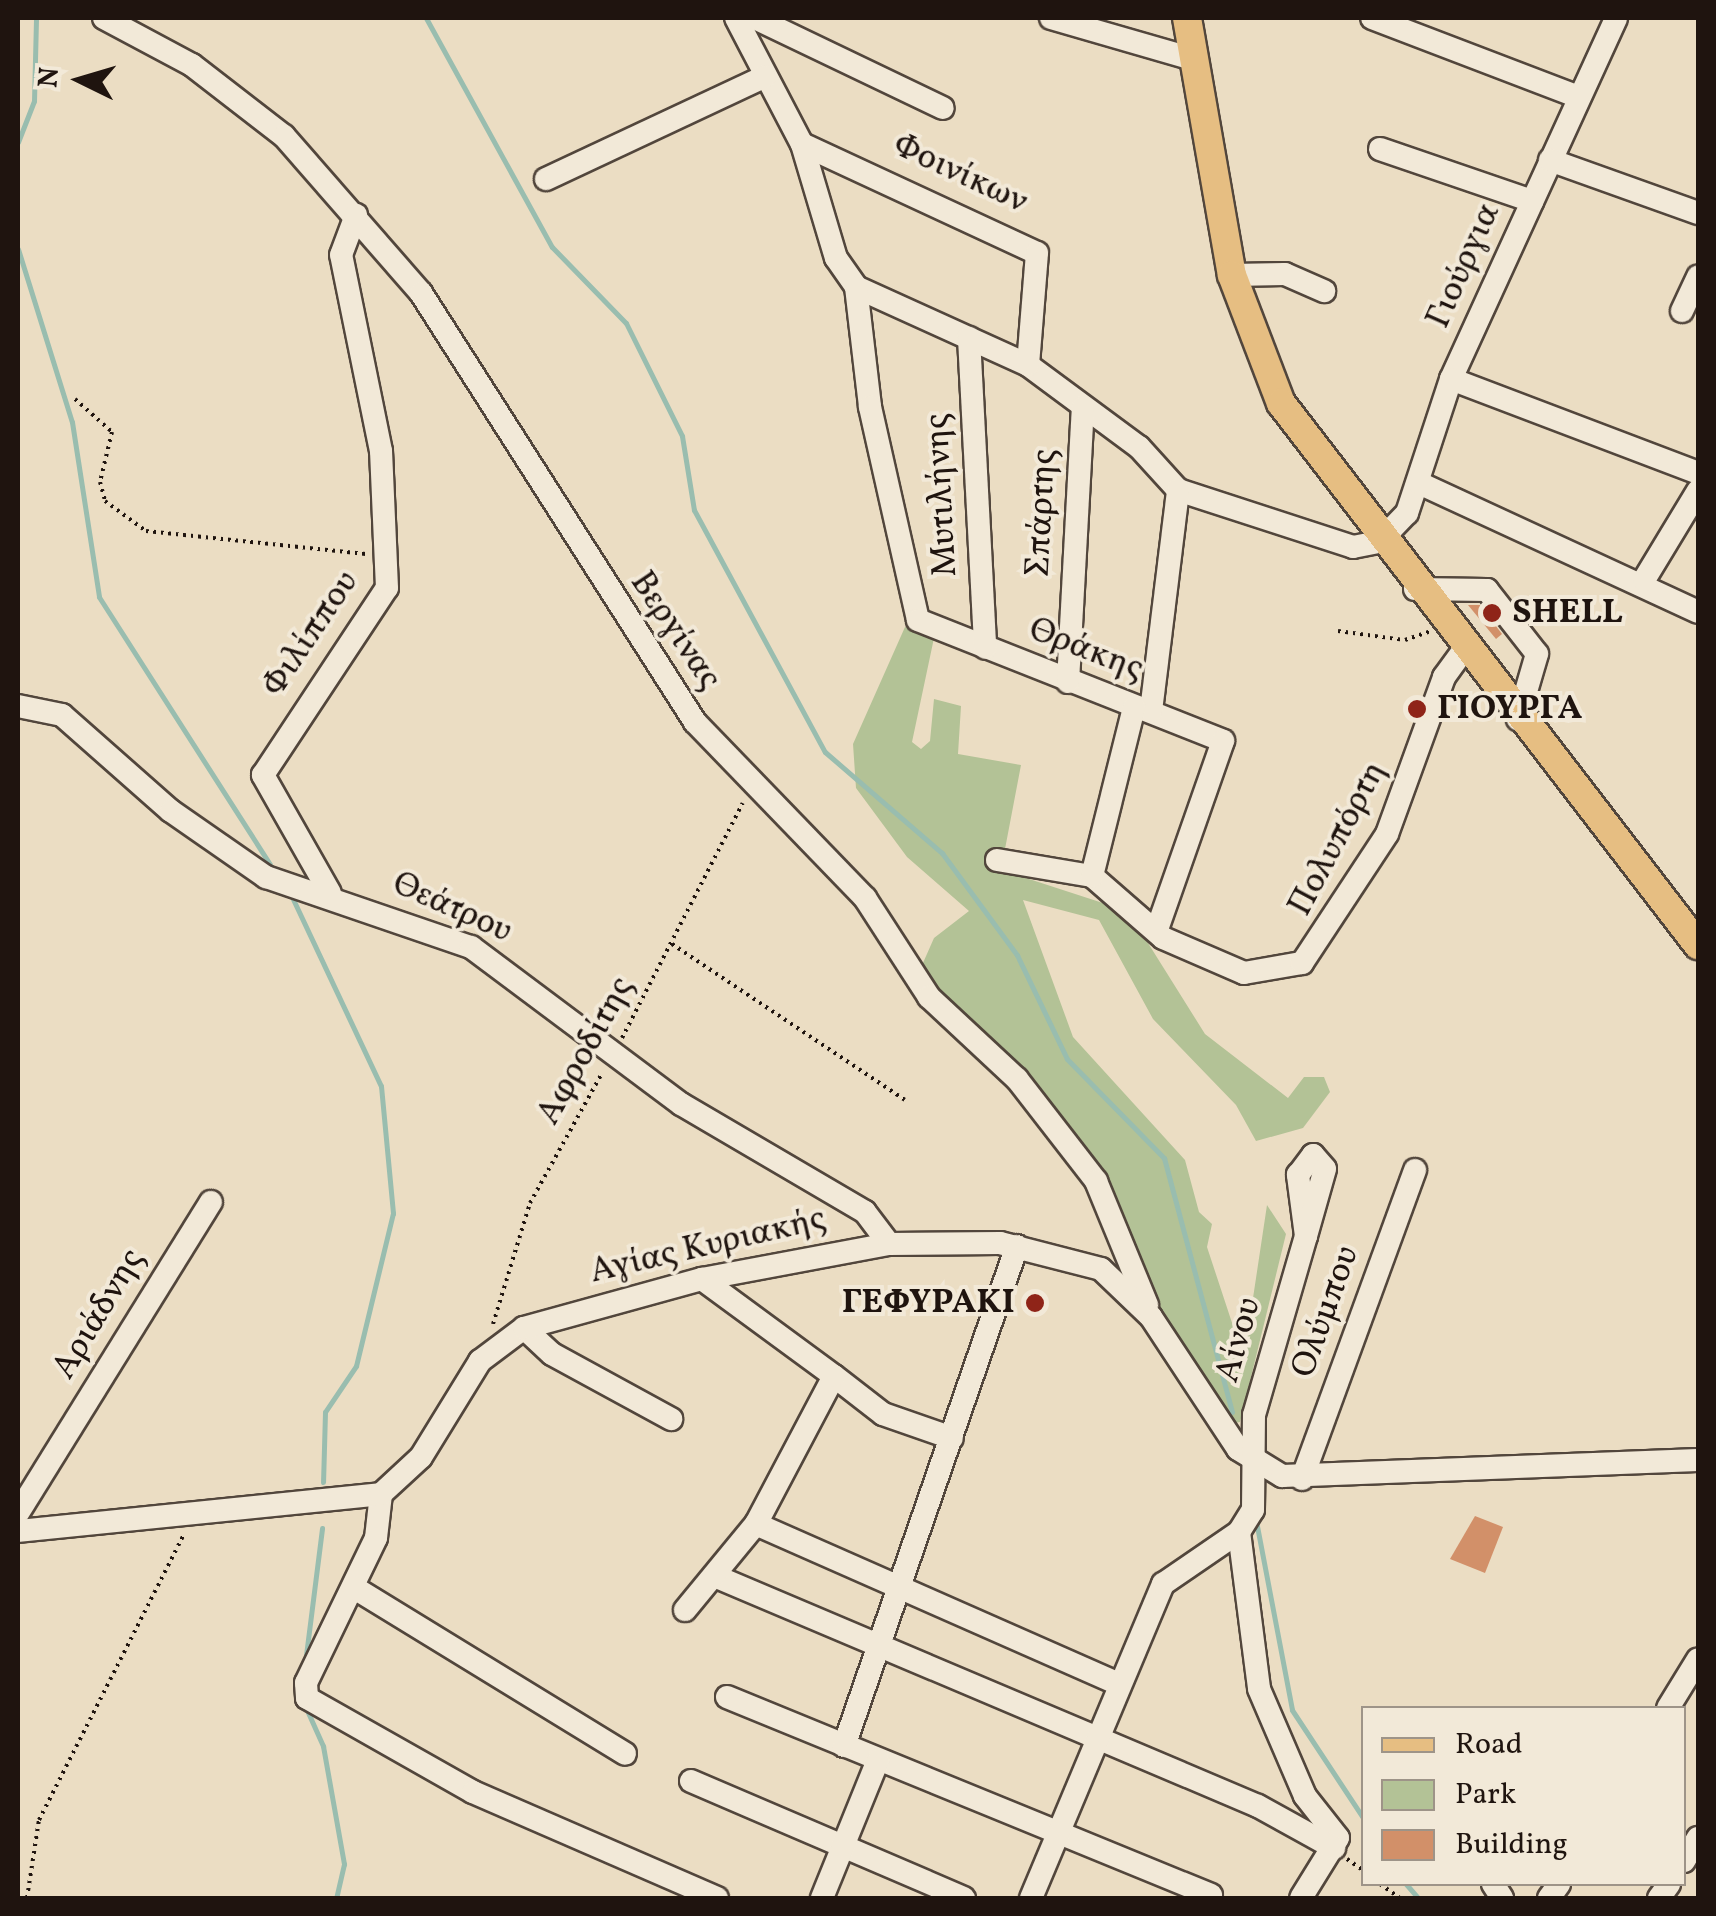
<!DOCTYPE html>
<html>
<head>
<meta charset="utf-8">
<style>
  body { margin:0 }
  #map { position:relative; width:1716px; height:1916px; overflow:hidden; background:#ebddc3; font-family:Vollkorn,serif }
  div>[style] { position:absolute }
  .green>* { inset:0; background:#b3c296 }
  .stream>* { height:5px; margin:-2.5px; padding:0 2.5px; transform-origin:2.5px; border-radius:2.5px; background:#99bdaf }
  .building>* { inset:0; background:#d29069 }
  .path>* { height:4px; margin-top:-2px; transform-origin:0; background:repeating-linear-gradient(90deg,#1f140f 0 2.5px,transparent 0 7.5px) }
  .roads { filter:drop-shadow(2px 0 #52463c) drop-shadow(-2px 0 #52463c) drop-shadow(0 2px #52463c) drop-shadow(0 -2px #52463c) }
  .minor>* { height:22px; margin:-11px; padding:0 11px; transform-origin:11px; border-radius:11px; background:#f2e9d8 }
  .major>* { height:28px; margin:-14px; padding:0 14px; transform-origin:14px; border-radius:14px; background:#e6be82 }
  .dots>* { width:28px; height:28px; translate:-50% -50%; box-sizing:border-box; border:5px solid #f2e9d8; border-radius:50% }
  span { translate:-50% -50%; white-space:nowrap; text-align:center; line-height:1.15; -webkit-text-stroke:8px #f2e9d8; paint-order:stroke }
  .street-label { font-size:35px; color:#1f140f }
  .poi-label { font-size:35px; color:#1f140f; font-weight:700 }
  .left { translate:0 -50%; text-align:left }
  .right { translate:-100% -50%; text-align:right }
  .frame { position:absolute; inset:0; border:20px solid #1f140f; pointer-events:none }
  .legend { position:absolute; left:1361px; top:1706px; width:325px; height:180px; box-sizing:border-box; background:#f2e9d8; border:2px solid #9e9488; margin:0; padding:12px 18px; list-style:none; font-size:30px; color:#1f140f }
  .legend li { display:flex; align-items:center; gap:20px; height:50px }
  .legend b { width:50px; border:2px solid #9e9488 }
  .north { position:absolute; left:30px; top:30px; width:100px; height:100px; -webkit-text-stroke:8px #f2e9d8; paint-order:stroke; rotate:275deg; font-size:28px; font-weight:700; line-height:40px; text-align:center; color:#1f140f }
  .north::after { content:''; display:block; margin:auto; width:35px; height:45px; background:#1f140f; clip-path:polygon(50% 0,100% 100%,50% 72%,0 100%) }
</style>
</head>
<body>
<div id="map">
  <div class="green">
    <div style="clip-path:polygon(905px 627px,934px 638px,912px 742px,921px 749px,930px 741px,934px 699px,961px 706px,958px 754px,1021px 765px,1001px 870px,1109px 905px,1148px 943px,1205px 1034px,1288px 1098px,1304px 1077px,1324px 1077px,1330px 1092px,1303px 1128px,1256px 1141px,1236px 1105px,1153px 1019px,1099px 920px,1023px 900px,1073px 1037px,1185px 1160px,1199px 1212px,1212px 1224px,1207px 1247px,1238px 1341px,1247px 1338px,1267px 1205px,1286px 1234px,1240px 1422px,1230px 1424px,1154px 1316px,1099px 1178px,919px 972px,934px 938px,969px 911px,907px 857px,856px 788px,853px 744px)"></div>
  </div>
  <div class="stream">
    <div style="left:426px;top:18px;width:261px;rotate:61.2deg"></div>
    <div style="left:552px;top:247px;width:106px;rotate:45.8deg"></div>
    <div style="left:626px;top:323px;width:126px;rotate:63.6deg"></div>
    <div style="left:682px;top:436px;width:75px;rotate:80.8deg"></div>
    <div style="left:694px;top:510px;width:275px;rotate:61.6deg"></div>
    <div style="left:825px;top:752px;width:155px;rotate:40.8deg"></div>
    <div style="left:942px;top:853px;width:127px;rotate:53.7deg"></div>
    <div style="left:1017px;top:955px;width:115px;rotate:64.3deg"></div>
    <div style="left:1067px;top:1059px;width:139px;rotate:45.6deg"></div>
    <div style="left:1164px;top:1158px;width:263px;rotate:75deg"></div>
    <div style="left:18px;top:142px;width:44px;rotate:-68.7deg"></div>
    <div style="left:34px;top:101px;width:83px;rotate:-88.6deg"></div>
    <div style="left:18px;top:249px;width:181px;rotate:72.7deg"></div>
    <div style="left:72px;top:422px;width:177px;rotate:81.2deg"></div>
    <div style="left:99px;top:597px;width:317px;rotate:57.4deg"></div>
    <div style="left:292px;top:897px;width:209px;rotate:64.8deg"></div>
    <div style="left:381px;top:1086px;width:128px;rotate:84.6deg"></div>
    <div style="left:393px;top:1213px;width:157px;rotate:103.6deg"></div>
    <div style="left:356px;top:1366px;width:55px;rotate:124deg"></div>
    <div style="left:325px;top:1412px;width:70px;rotate:91.6deg"></div>
    <div style="left:1257px;top:1526px;width:187px;rotate:79.2deg"></div>
    <div style="left:1292px;top:1710px;width:131px;rotate:56.6deg"></div>
    <div style="left:305px;top:1663px;width:136px;rotate:-82.8deg"></div>
    <div style="left:306px;top:1708px;width:42px;rotate:65.9deg"></div>
    <div style="left:323px;top:1746px;width:120px;rotate:79.9deg"></div>
    <div style="left:344px;top:1864px;width:35px;rotate:103deg"></div>
    <div style="left:1406px;top:1884px;width:18px;rotate:49deg"></div>
  </div>
  <div class="building">
    <div style="clip-path:polygon(1468px 605px,1480px 605px,1502px 634px,1496px 639px)"></div>
    <div style="clip-path:polygon(1475px 1516px,1503px 1527px,1485px 1573px,1450px 1559px)"></div>
  </div>
  <div class="path">
    <div style="left:75px;top:399px;width:50px;rotate:41.7deg"></div>
    <div style="left:112px;top:432px;width:51px;rotate:103.5deg"></div>
    <div style="left:100px;top:482px;width:20px;rotate:75deg"></div>
    <div style="left:105px;top:501px;width:51px;rotate:36.2deg"></div>
    <div style="left:146px;top:531px;width:221px;rotate:6deg"></div>
    <div style="left:1338px;top:631px;width:68px;rotate:7.7deg"></div>
    <div style="left:1405px;top:640px;width:28px;rotate:-19deg"></div>
    <div style="left:672px;top:944px;width:280px;rotate:33.8deg"></div>
    <div style="left:622px;top:1038px;width:264px;rotate:-62.8deg"></div>
    <div style="left:493px;top:1324px;width:127px;rotate:-73deg"></div>
    <div style="left:530px;top:1203px;width:149px;rotate:-61deg"></div>
    <div style="left:1347px;top:1859px;width:21px;rotate:35deg"></div>
    <div style="left:1380px;top:1884px;width:24px;rotate:35deg"></div>
    <div style="left:27px;top:1898px;width:79px;rotate:-81.3deg"></div>
    <div style="left:39px;top:1820px;width:318px;rotate:-63.1deg"></div>
  </div>
  <div class="roads">
    <div class="minor">
      <div style="left:104px;top:18px;width:100px;rotate:28.1deg"></div>
      <div style="left:192px;top:65px;width:116px;rotate:37.7deg"></div>
      <div style="left:284px;top:136px;width:208px;rotate:48.9deg"></div>
      <div style="left:421px;top:293px;width:509px;rotate:57.43deg"></div>
      <div style="left:695px;top:722px;width:245px;rotate:46deg"></div>
      <div style="left:865px;top:898px;width:118px;rotate:57.1deg"></div>
      <div style="left:929px;top:997px;width:120px;rotate:43deg"></div>
      <div style="left:1017px;top:1079px;width:129px;rotate:52.2deg"></div>
      <div style="left:1096px;top:1181px;width:134px;rotate:67.6deg"></div>
      <div style="left:736px;top:18px;width:142px;rotate:62.4deg"></div>
      <div style="left:802px;top:144px;width:119px;rotate:73.4deg"></div>
      <div style="left:836px;top:258px;width:35px;rotate:55deg"></div>
      <div style="left:856px;top:287px;width:189px;rotate:24.4deg"></div>
      <div style="left:1028px;top:365px;width:138px;rotate:36.5deg"></div>
      <div style="left:1139px;top:447px;width:58px;rotate:47.8deg"></div>
      <div style="left:1178px;top:490px;width:184px;rotate:18deg"></div>
      <div style="left:1353px;top:547px;width:26px;rotate:-11deg"></div>
      <div style="left:1379px;top:542px;width:40px;rotate:-46deg"></div>
      <div style="left:1407px;top:513px;width:141px;rotate:-71.8deg"></div>
      <div style="left:1451px;top:379px;width:397px;rotate:-65.4deg"></div>
      <div style="left:755px;top:18px;width:208px;rotate:25.6deg"></div>
      <div style="left:1051px;top:18px;width:148px;rotate:16.1deg"></div>
      <div style="left:1372px;top:18px;width:222px;rotate:20.9deg"></div>
      <div style="left:802px;top:144px;width:259px;rotate:24.9deg"></div>
      <div style="left:1037px;top:253px;width:112px;rotate:94.6deg"></div>
      <div style="left:1380px;top:149px;width:161px;rotate:18.9deg"></div>
      <div style="left:1550px;top:160px;width:157px;rotate:19.7deg"></div>
      <div style="left:546px;top:179px;width:241px;rotate:-25.1deg"></div>
      <div style="left:1232px;top:275px;width:53px;rotate:-1.1deg"></div>
      <div style="left:1285px;top:274px;width:43px;rotate:23.6deg"></div>
      <div style="left:856px;top:287px;width:121px;rotate:83.3deg"></div>
      <div style="left:870px;top:407px;width:218px;rotate:77.3deg"></div>
      <div style="left:918px;top:620px;width:328px;rotate:21.6deg"></div>
      <div style="left:1223px;top:741px;width:199px;rotate:109.3deg"></div>
      <div style="left:1682px;top:311px;width:38px;rotate:-65deg"></div>
      <div style="left:969px;top:338px;width:310px;rotate:87deg"></div>
      <div style="left:1451px;top:379px;width:264px;rotate:20.8deg"></div>
      <div style="left:1419px;top:483px;width:307px;rotate:24.8deg"></div>
      <div style="left:1644px;top:580px;width:104px;rotate:-58.8deg"></div>
      <div style="left:1415px;top:589px;width:72px;rotate:0.8deg"></div>
      <div style="left:1487px;top:590px;width:81px;rotate:52deg"></div>
      <div style="left:1537px;top:654px;width:68px;rotate:106.3deg"></div>
      <div style="left:1068px;top:682px;width:275px;rotate:-86.9deg"></div>
      <div style="left:18px;top:706px;width:45px;rotate:11.6deg"></div>
      <div style="left:62px;top:715px;width:145px;rotate:41.4deg"></div>
      <div style="left:171px;top:811px;width:116px;rotate:34.8deg"></div>
      <div style="left:266px;top:877px;width:217px;rotate:18.9deg"></div>
      <div style="left:471px;top:947px;width:262px;rotate:36.8deg"></div>
      <div style="left:681px;top:1104px;width:213px;rotate:30.4deg"></div>
      <div style="left:865px;top:1212px;width:40px;rotate:53deg"></div>
      <div style="left:1151px;top:711px;width:223px;rotate:-83deg"></div>
      <div style="left:997px;top:860px;width:96px;rotate:9.6deg"></div>
      <div style="left:1092px;top:876px;width:94px;rotate:41.1deg"></div>
      <div style="left:1163px;top:938px;width:88px;rotate:23.4deg"></div>
      <div style="left:1244px;top:973px;width:59px;rotate:-9.8deg"></div>
      <div style="left:1302px;top:963px;width:154px;rotate:-56.6deg"></div>
      <div style="left:1387px;top:834px;width:167px;rotate:-70deg"></div>
      <div style="left:1444px;top:677px;width:32px;rotate:-54deg"></div>
      <div style="left:1092px;top:876px;width:174px;rotate:-76deg"></div>
      <div style="left:330px;top:893px;width:136px;rotate:-119.6deg"></div>
      <div style="left:263px;top:775px;width:224px;rotate:-56.5deg"></div>
      <div style="left:387px;top:588px;width:137px;rotate:-92.5deg"></div>
      <div style="left:381px;top:451px;width:200px;rotate:-101.5deg"></div>
      <div style="left:341px;top:255px;width:43px;rotate:-69.4deg"></div>
      <div style="left:524px;top:1328px;width:38px;rotate:43deg"></div>
      <div style="left:552px;top:1354px;width:136px;rotate:28.6deg"></div>
      <div style="left:834px;top:1376px;width:62px;rotate:37.8deg"></div>
      <div style="left:883px;top:1414px;width:73px;rotate:19.2deg"></div>
      <div style="left:1302px;top:1479px;width:329px;rotate:-69.9deg"></div>
      <div style="left:381px;top:1494px;width:44px;rotate:96.5deg"></div>
      <div style="left:376px;top:1538px;width:161px;rotate:115.8deg"></div>
      <div style="left:306px;top:1683px;width:15px;rotate:86deg"></div>
      <div style="left:307px;top:1698px;width:191px;rotate:29.5deg"></div>
      <div style="left:473px;top:1792px;width:266px;rotate:23.5deg"></div>
      <div style="left:18px;top:1513px;width:366px;rotate:-58.2deg"></div>
      <div style="left:756px;top:1524px;width:397px;rotate:23.8deg"></div>
      <div style="left:18px;top:1531px;width:365px;rotate:-5.8deg"></div>
      <div style="left:381px;top:1494px;width:54px;rotate:-42.8deg"></div>
      <div style="left:421px;top:1457px;width:113px;rotate:-58.4deg"></div>
      <div style="left:480px;top:1361px;width:55px;rotate:-36.9deg"></div>
      <div style="left:524px;top:1328px;width:185px;rotate:-15.4deg"></div>
      <div style="left:702px;top:1279px;width:190px;rotate:-10.6deg"></div>
      <div style="left:889px;top:1244px;width:111px;rotate:-0.5deg"></div>
      <div style="left:1000px;top:1243px;width:104px;rotate:14.4deg"></div>
      <div style="left:1101px;top:1269px;width:69px;rotate:43.8deg"></div>
      <div style="left:1151px;top:1317px;width:158px;rotate:56.6deg"></div>
      <div style="left:1238px;top:1449px;width:52px;rotate:31.5deg"></div>
      <div style="left:1282px;top:1476px;width:416px;rotate:-2.2deg"></div>
      <div style="left:1239px;top:1532px;width:158px;rotate:82.7deg"></div>
      <div style="left:1259px;top:1689px;width:116px;rotate:66.7deg"></div>
      <div style="left:1305px;top:1796px;width:53px;rotate:51.8deg"></div>
      <div style="left:1338px;top:1838px;width:70px;rotate:121.7deg"></div>
      <div style="left:717px;top:1577px;width:587px;rotate:22.94deg"></div>
      <div style="left:1258px;top:1806px;width:87px;rotate:28.9deg"></div>
      <div style="left:353px;top:1587px;width:319px;rotate:31.5deg"></div>
      <div style="left:685px;top:1610px;width:112px;rotate:-50.5deg"></div>
      <div style="left:756px;top:1524px;width:167px;rotate:-62.2deg"></div>
      <div style="left:834px;top:1376px;width:164px;rotate:-143.7deg"></div>
      <div style="left:727px;top:1697px;width:523px;rotate:22.25deg"></div>
      <div style="left:1668px;top:1708px;width:57px;rotate:-58.5deg"></div>
      <div style="left:844px;top:1746px;width:529px;rotate:-70.91deg"></div>
      <div style="left:691px;top:1781px;width:297px;rotate:23.2deg"></div>
      <div style="left:1684px;top:1861px;width:27px;rotate:-59deg"></div>
      <div style="left:1493px;top:1884px;width:17px;rotate:57deg"></div>
      <div style="left:822px;top:1898px;width:149px;rotate:-67.9deg"></div>
      <div style="left:1031px;top:1898px;width:341px;rotate:-67.2deg"></div>
      <div style="left:1163px;top:1584px;width:92px;rotate:-34.4deg"></div>
      <div style="left:1239px;top:1532px;width:26px;rotate:-58deg"></div>
      <div style="left:1253px;top:1510px;width:95px;rotate:-89.4deg"></div>
      <div style="left:1254px;top:1415px;width:186px;rotate:-73.8deg"></div>
      <div style="left:1306px;top:1236px;width:62px;rotate:-97.5deg"></div>
      <div style="left:1298px;top:1175px;width:25px;rotate:-53deg"></div>
      <div style="left:1313px;top:1155px;width:18px;rotate:49deg"></div>
      <div style="left:1325px;top:1169px;width:70px;rotate:105.8deg"></div>
      <div style="left:1549px;top:1898px;width:17px;rotate:-54deg"></div>
      <div style="left:1659px;top:1898px;width:17px;rotate:-54deg"></div>
    </div>
    <div class="major">
      <div style="left:1187px;top:18px;width:261px;rotate:80.1deg"></div>
      <div style="left:1232px;top:275px;width:137px;rotate:69.1deg"></div>
      <div style="left:1281px;top:403px;width:684px;rotate:52.43deg"></div>
    </div>
  </div>
  <div class="dots">
    <div style="left:1492px;top:613px;background:#8f2418"></div>
    <div style="left:1417px;top:709px;background:#8f2418"></div>
    <div style="left:1035px;top:1303px;background:#8f2418"></div>
  </div>
  <div class="street-label">
    <span style="left:960px;top:174px;rotate:25deg">Φοινίκων</span>
    <span style="left:1464px;top:266px;rotate:-66deg">Γιούργια</span>
    <span style="left:942px;top:495px;rotate:-93deg">Μυτιλήνης</span>
    <span style="left:1042px;top:513px;rotate:-87deg">Σπάρτης</span>
    <span style="left:675px;top:631px;rotate:56deg">Βεργίνας</span>
    <span style="left:311px;top:634px;rotate:-56deg">Φιλίππου</span>
    <span style="left:1086px;top:650px;rotate:21deg">Θράκης</span>
    <span style="left:1338px;top:839px;rotate:-62deg">Πολυπόρτη</span>
    <span style="left:452px;top:908px;rotate:24deg">Θεάτρου</span>
    <span style="left:586px;top:1051px;rotate:-61deg">Αφροδίτης</span>
    <span style="left:708px;top:1246px;rotate:-13deg">Αγίας Κυριακής</span>
    <span style="left:1326px;top:1312px;rotate:-70deg">Ολύμπου</span>
    <span style="left:99px;top:1314px;rotate:-59deg">Αριάδνης</span>
    <span style="left:1239px;top:1340px;rotate:-74deg">Αίνου</span>
  </div>
  <div class="poi-label">
    <span class="left" style="left:1512px;top:613px">SHELL</span>
    <span class="left" style="left:1437px;top:709px">ΓΙΟΥΡΓΑ</span>
    <span class="right" style="left:1015px;top:1303px">ΓΕΦΥΡΑΚΙ</span>
  </div>
  <div class="frame"></div>
  <ul class="legend">
  <li><b style="height:12px;background:#e6be82"></b>Road</li>
  <li><b style="height:28px;background:#b3c296"></b>Park</li>
  <li><b style="height:28px;background:#d29069"></b>Building</li>
  </ul>
  <div class="north">N</div>
</div>
</body>
</html>
